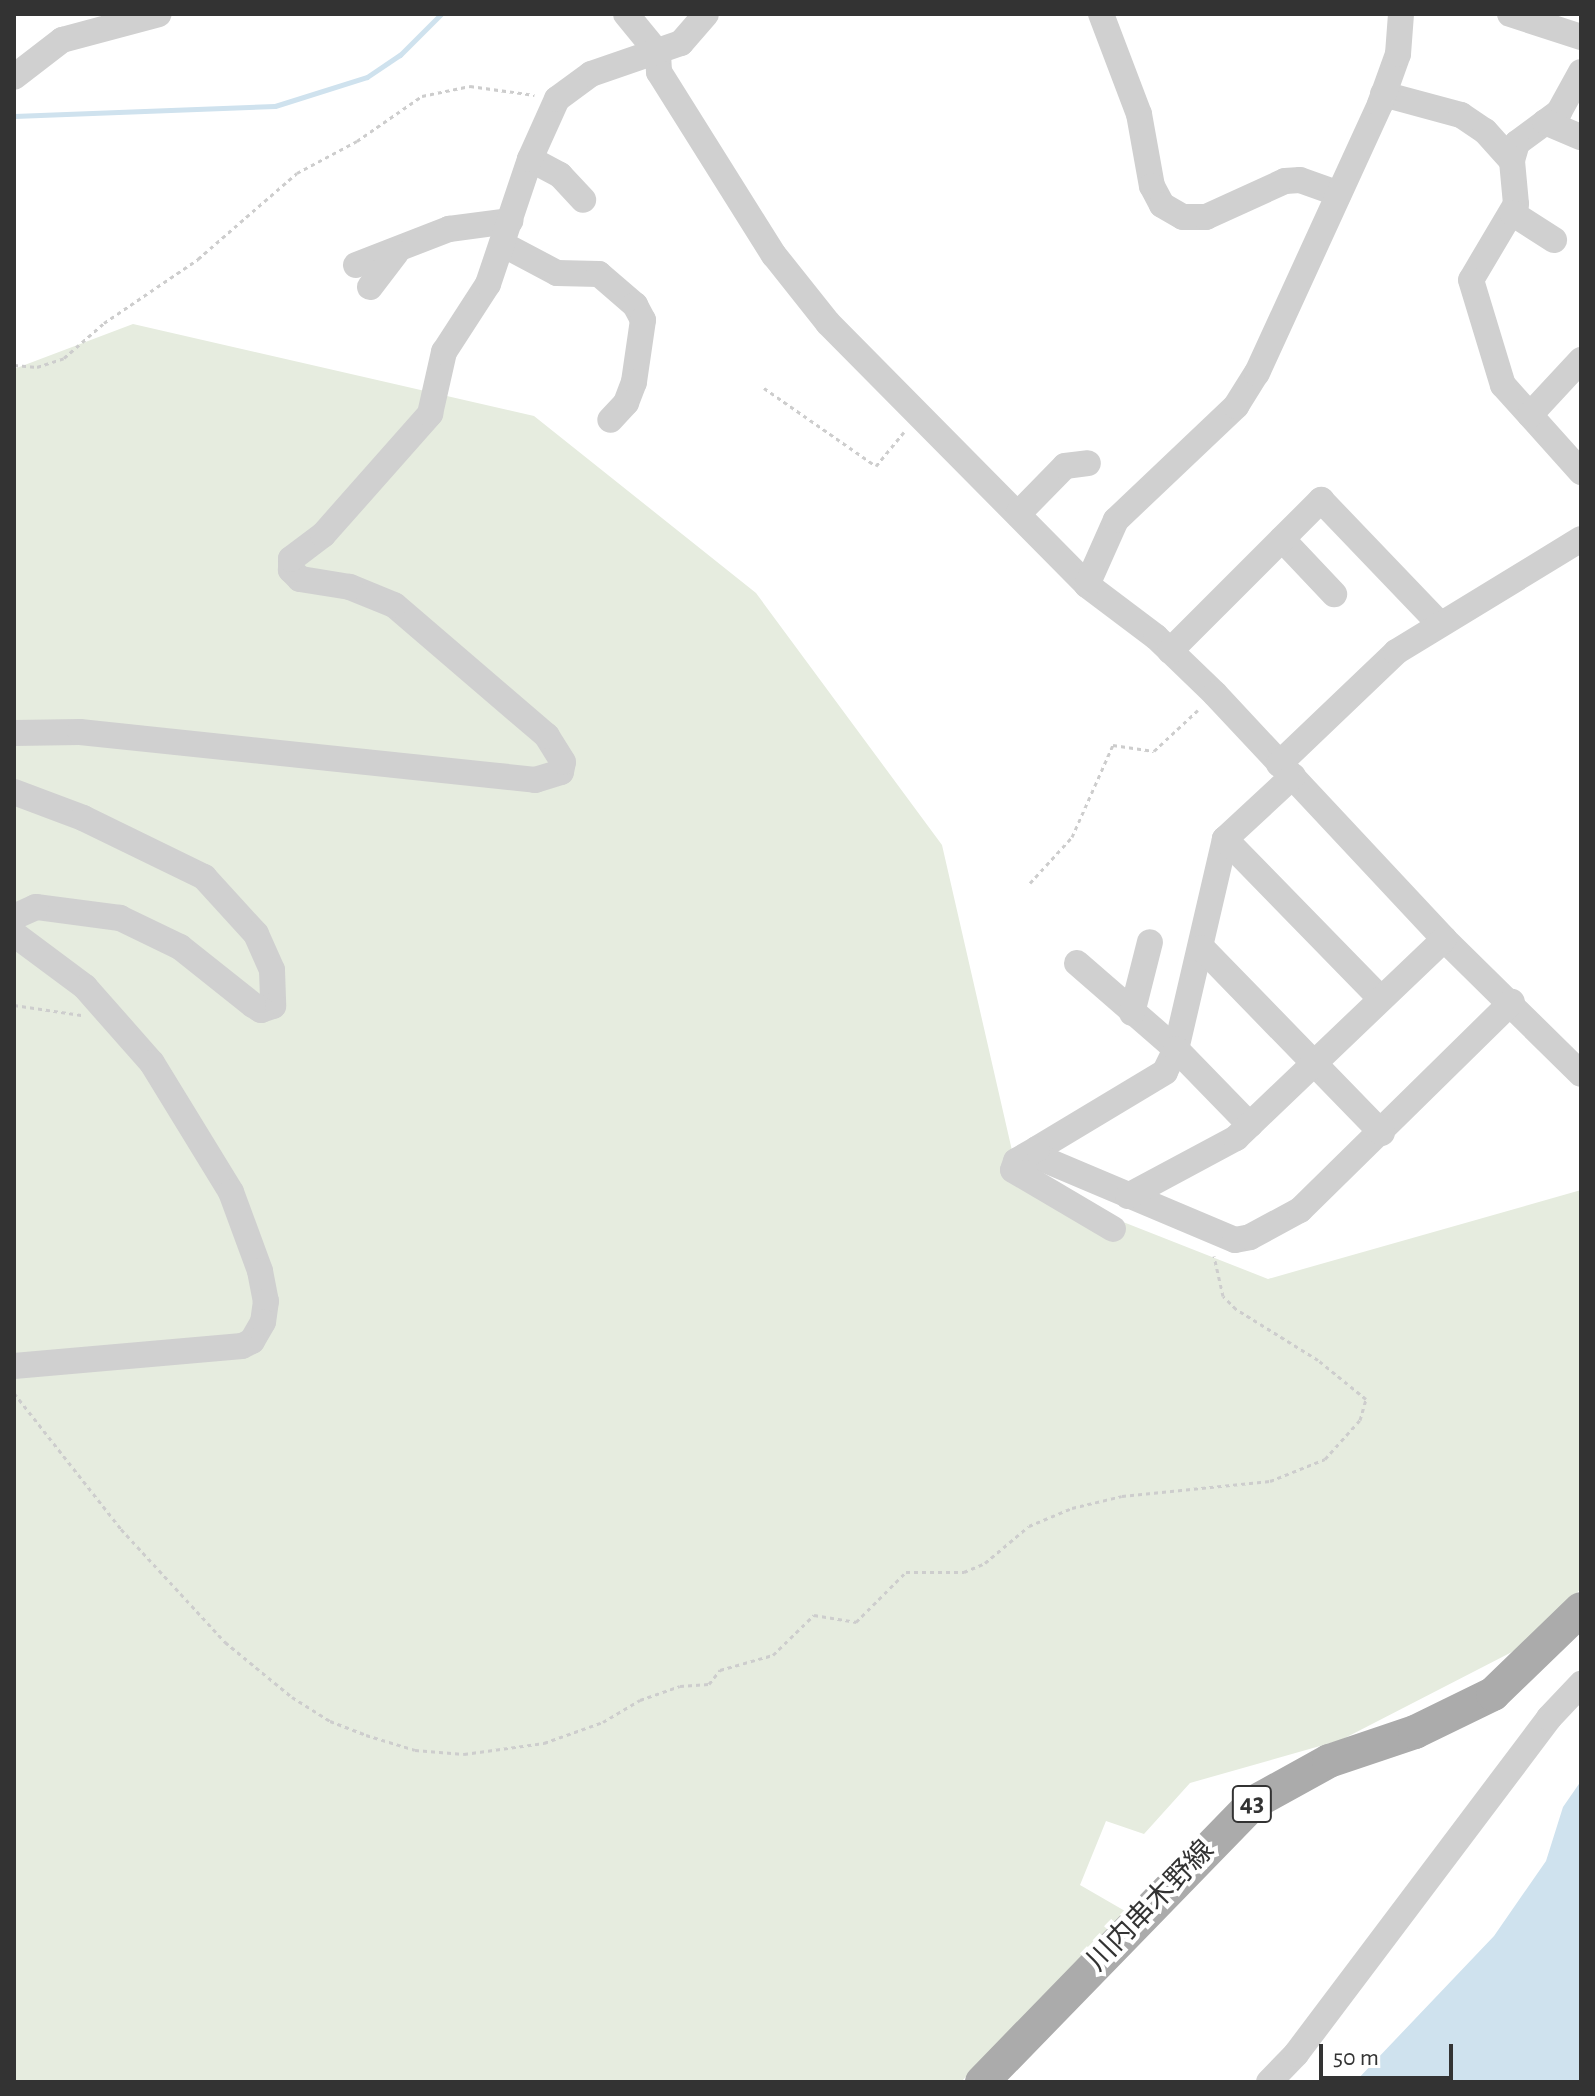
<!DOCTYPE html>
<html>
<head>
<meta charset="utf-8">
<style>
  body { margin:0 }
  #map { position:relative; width:1595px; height:2096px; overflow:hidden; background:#fff; font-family:"Alegreya Sans","Noto Sans JP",sans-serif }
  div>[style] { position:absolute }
  .green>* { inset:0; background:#e6ecdf }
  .water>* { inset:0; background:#cfe2ee }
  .stream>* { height:5px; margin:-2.5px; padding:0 2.5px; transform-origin:2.5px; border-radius:2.5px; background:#cfe2ee }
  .path>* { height:3px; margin-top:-1.5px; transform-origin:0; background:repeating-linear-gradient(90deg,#cdcdcd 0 4px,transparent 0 8px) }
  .minor>* { height:26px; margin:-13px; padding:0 13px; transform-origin:13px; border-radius:13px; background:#d0d0d0 }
  .major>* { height:34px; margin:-17px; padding:0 17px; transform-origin:17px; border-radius:17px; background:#ababab }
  span { translate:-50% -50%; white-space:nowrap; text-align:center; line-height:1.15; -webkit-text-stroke:8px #fff; paint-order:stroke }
  .shield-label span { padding:2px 6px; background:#fff; border:2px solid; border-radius:6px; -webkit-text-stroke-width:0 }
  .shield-label { font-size:26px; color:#333; font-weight:700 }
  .street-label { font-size:28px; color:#333 }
  .frame { position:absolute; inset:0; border:16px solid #333; pointer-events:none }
  .scale { position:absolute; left:1319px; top:2044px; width:134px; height:36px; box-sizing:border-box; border:4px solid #333; border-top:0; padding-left:10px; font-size:24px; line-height:28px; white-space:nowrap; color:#333; -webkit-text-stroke:6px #fff; paint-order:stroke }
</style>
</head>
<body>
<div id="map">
  <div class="green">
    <div style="clip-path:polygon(133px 324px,534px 416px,756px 593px,942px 845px,1019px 1181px,1268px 1279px,1581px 1190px,1581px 1588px,1539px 1638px,1341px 1740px,1190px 1783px,1144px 1834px,1106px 1821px,1080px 1885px,1125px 1911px,961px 2082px,14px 2082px,14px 369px)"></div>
  </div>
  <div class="water">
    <div style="clip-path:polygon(1581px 1781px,1581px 2082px,1355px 2082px,1494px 1936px,1546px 1861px,1563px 1807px)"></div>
  </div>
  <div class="stream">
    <div style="left:14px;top:116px;width:261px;rotate:-2.2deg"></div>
    <div style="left:275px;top:106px;width:96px;rotate:-17.5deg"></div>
    <div style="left:367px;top:77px;width:40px;rotate:-34deg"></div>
    <div style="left:400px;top:55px;width:58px;rotate:-45deg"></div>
  </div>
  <div class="path">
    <div style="left:14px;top:365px;width:23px;rotate:5deg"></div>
    <div style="left:37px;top:367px;width:28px;rotate:-18deg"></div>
    <div style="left:64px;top:358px;width:53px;rotate:-41.2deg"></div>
    <div style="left:104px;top:323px;width:114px;rotate:-34.2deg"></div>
    <div style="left:198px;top:259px;width:131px;rotate:-41deg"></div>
    <div style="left:297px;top:173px;width:68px;rotate:-28.1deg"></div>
    <div style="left:357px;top:141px;width:79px;rotate:-34.7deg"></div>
    <div style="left:422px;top:96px;width:49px;rotate:-11.8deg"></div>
    <div style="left:470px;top:86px;width:65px;rotate:8deg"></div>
    <div style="left:764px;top:388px;width:136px;rotate:34.9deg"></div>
    <div style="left:876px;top:466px;width:44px;rotate:-50.5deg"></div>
    <div style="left:1030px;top:883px;width:62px;rotate:-47.6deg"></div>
    <div style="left:1072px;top:837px;width:101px;rotate:-66deg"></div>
    <div style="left:1113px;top:745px;width:41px;rotate:8.3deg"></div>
    <div style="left:1154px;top:751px;width:60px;rotate:-43deg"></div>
    <div style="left:14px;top:1005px;width:68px;rotate:8.5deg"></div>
    <div style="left:14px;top:1393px;width:173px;rotate:51.8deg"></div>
    <div style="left:121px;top:1529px;width:154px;rotate:47.4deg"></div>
    <div style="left:225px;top:1642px;width:87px;rotate:39.4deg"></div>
    <div style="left:292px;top:1697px;width:45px;rotate:32.3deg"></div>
    <div style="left:330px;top:1721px;width:39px;rotate:21deg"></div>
    <div style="left:366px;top:1735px;width:51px;rotate:17deg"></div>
    <div style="left:415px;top:1750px;width:49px;rotate:4.7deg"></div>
    <div style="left:464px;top:1754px;width:81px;rotate:-7.8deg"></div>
    <div style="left:544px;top:1743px;width:63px;rotate:-19.6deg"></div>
    <div style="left:603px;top:1722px;width:43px;rotate:-30.7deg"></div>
    <div style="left:640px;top:1700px;width:42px;rotate:-19.3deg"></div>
    <div style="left:680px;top:1686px;width:29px;rotate:-4deg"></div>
    <div style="left:709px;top:1684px;width:18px;rotate:-52deg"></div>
    <div style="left:720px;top:1670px;width:55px;rotate:-15.8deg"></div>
    <div style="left:773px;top:1655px;width:57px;rotate:-44.3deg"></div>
    <div style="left:814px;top:1615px;width:43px;rotate:9.5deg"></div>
    <div style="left:856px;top:1622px;width:71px;rotate:-45deg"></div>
    <div style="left:906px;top:1572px;width:58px"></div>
    <div style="left:964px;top:1572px;width:23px;rotate:-23deg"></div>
    <div style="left:985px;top:1563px;width:57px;rotate:-40.1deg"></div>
    <div style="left:1029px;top:1526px;width:47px;rotate:-22.7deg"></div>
    <div style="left:1072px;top:1508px;width:51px;rotate:-13.5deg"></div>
    <div style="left:1122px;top:1496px;width:149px;rotate:-5.8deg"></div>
    <div style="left:1270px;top:1481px;width:59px;rotate:-21.8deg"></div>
    <div style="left:1325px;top:1459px;width:52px;rotate:-48.1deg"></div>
    <div style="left:1360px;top:1420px;width:22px;rotate:-74deg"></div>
    <div style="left:1366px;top:1399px;width:62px;rotate:-140.9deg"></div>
    <div style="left:1318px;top:1360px;width:97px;rotate:-148.1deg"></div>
    <div style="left:1236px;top:1309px;width:18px;rotate:-135deg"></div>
    <div style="left:1223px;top:1296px;width:41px;rotate:-102.7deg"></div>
  </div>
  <div class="minor">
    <div style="left:626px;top:14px;width:50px;rotate:50.6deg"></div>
    <div style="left:658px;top:53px;width:19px;rotate:87deg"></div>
    <div style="left:659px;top:72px;width:216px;rotate:57.9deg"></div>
    <div style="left:774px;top:255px;width:87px;rotate:51.5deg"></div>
    <div style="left:828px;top:323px;width:368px;rotate:45.3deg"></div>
    <div style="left:1087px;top:585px;width:86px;rotate:37deg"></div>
    <div style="left:1156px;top:637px;width:82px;rotate:44deg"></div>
    <div style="left:1215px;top:694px;width:335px;rotate:46.9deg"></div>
    <div style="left:1444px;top:939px;width:192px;rotate:44.6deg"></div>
    <div style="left:1101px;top:14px;width:107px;rotate:69.2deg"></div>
    <div style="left:1139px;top:114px;width:73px;rotate:79.8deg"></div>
    <div style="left:1152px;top:186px;width:21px;rotate:62deg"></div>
    <div style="left:1162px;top:205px;width:24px;rotate:30deg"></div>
    <div style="left:1183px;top:217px;width:23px"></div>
    <div style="left:1206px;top:217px;width:87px;rotate:-24.5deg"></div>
    <div style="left:1285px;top:181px;width:15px;rotate:-4deg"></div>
    <div style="left:1300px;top:180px;width:41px;rotate:19.7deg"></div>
    <div style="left:1510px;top:14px;width:75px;rotate:17.9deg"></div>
    <div style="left:1581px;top:72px;width:46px;rotate:118.8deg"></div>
    <div style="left:1559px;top:112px;width:52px;rotate:143.6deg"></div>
    <div style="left:1517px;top:143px;width:19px;rotate:106deg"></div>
    <div style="left:1512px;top:161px;width:43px;rotate:84.7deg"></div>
    <div style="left:1516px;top:204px;width:88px;rotate:120.6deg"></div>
    <div style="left:1471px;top:280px;width:110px;rotate:73.1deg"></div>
    <div style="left:1503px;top:385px;width:117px;rotate:48.1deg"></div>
    <div style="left:14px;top:77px;width:61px;rotate:-37.6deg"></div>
    <div style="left:62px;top:40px;width:100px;rotate:-15deg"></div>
    <div style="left:1383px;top:94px;width:81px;rotate:15.1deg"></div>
    <div style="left:1461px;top:115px;width:29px;rotate:34deg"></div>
    <div style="left:1485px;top:131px;width:40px;rotate:48deg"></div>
    <div style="left:1545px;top:122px;width:39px;rotate:23deg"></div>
    <div style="left:530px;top:159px;width:34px;rotate:28deg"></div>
    <div style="left:560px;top:175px;width:34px;rotate:47deg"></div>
    <div style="left:1512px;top:213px;width:50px;rotate:32.7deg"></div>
    <div style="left:502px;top:244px;width:62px;rotate:27.8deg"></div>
    <div style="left:557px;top:273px;width:42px;rotate:1.4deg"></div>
    <div style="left:599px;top:274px;width:48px;rotate:40.7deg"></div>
    <div style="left:635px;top:305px;width:17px;rotate:62deg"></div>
    <div style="left:643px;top:320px;width:63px;rotate:98.3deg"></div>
    <div style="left:634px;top:382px;width:22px;rotate:111deg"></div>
    <div style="left:626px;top:403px;width:23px;rotate:133deg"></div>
    <div style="left:356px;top:265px;width:100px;rotate:-21.2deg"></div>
    <div style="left:449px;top:229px;width:62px;rotate:-7.5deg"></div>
    <div style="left:370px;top:287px;width:43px;rotate:-52.6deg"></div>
    <div style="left:1530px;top:415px;width:75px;rotate:-47.2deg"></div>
    <div style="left:1018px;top:514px;width:67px;rotate:-45.6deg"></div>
    <div style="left:1065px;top:466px;width:23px;rotate:-7deg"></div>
    <div style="left:1282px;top:539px;width:76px;rotate:46.6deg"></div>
    <div style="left:1087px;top:585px;width:71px;rotate:-66deg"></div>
    <div style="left:1116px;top:520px;width:166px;rotate:-43.5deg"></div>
    <div style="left:1236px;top:406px;width:39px;rotate:-58deg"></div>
    <div style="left:1257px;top:373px;width:296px;rotate:-65.4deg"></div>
    <div style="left:1380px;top:104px;width:53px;rotate:-70.2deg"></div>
    <div style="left:1398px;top:54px;width:40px;rotate:-85.7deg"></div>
    <div style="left:1170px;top:651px;width:214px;rotate:-45deg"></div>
    <div style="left:1321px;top:500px;width:172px;rotate:46.2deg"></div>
    <div style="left:14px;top:733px;width:66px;rotate:-0.9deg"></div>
    <div style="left:80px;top:732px;width:458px;rotate:6deg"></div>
    <div style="left:535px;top:780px;width:27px;rotate:-17deg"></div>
    <div style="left:561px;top:772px;width:10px;rotate:-79deg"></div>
    <div style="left:563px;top:762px;width:31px;rotate:-122deg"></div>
    <div style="left:547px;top:736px;width:201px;rotate:-139.4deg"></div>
    <div style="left:394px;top:605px;width:48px;rotate:-157.8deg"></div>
    <div style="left:350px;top:587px;width:51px;rotate:-170.9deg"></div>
    <div style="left:300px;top:579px;width:13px;rotate:-135deg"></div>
    <div style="left:291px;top:570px;width:11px;rotate:-90deg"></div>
    <div style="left:291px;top:559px;width:40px;rotate:-37deg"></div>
    <div style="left:323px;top:535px;width:162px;rotate:-48.5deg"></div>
    <div style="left:430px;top:414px;width:64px;rotate:-77.3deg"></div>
    <div style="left:444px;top:352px;width:81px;rotate:-57.1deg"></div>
    <div style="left:488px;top:284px;width:132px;rotate:-71.4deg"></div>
    <div style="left:530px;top:159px;width:66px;rotate:-65.8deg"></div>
    <div style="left:557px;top:99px;width:42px;rotate:-36.3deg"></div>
    <div style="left:591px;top:74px;width:95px;rotate:-19deg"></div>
    <div style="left:681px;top:43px;width:38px;rotate:-49deg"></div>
    <div style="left:1279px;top:764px;width:162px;rotate:-43.7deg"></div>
    <div style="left:1396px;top:652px;width:217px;rotate:-31.4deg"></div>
    <div style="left:1293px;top:776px;width:93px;rotate:137.2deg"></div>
    <div style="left:1225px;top:839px;width:216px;rotate:103.1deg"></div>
    <div style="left:1176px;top:1049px;width:25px;rotate:116deg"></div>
    <div style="left:1165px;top:1072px;width:149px;rotate:149deg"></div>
    <div style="left:1037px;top:1149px;width:7px;rotate:98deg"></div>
    <div style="left:1036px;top:1156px;width:216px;rotate:22.9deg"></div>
    <div style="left:1235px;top:1240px;width:15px;rotate:-11deg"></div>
    <div style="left:1250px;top:1237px;width:57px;rotate:-28.4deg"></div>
    <div style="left:1300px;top:1210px;width:297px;rotate:-44.5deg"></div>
    <div style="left:14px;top:792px;width:74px;rotate:20.6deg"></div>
    <div style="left:83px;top:818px;width:135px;rotate:26deg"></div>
    <div style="left:204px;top:877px;width:77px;rotate:47.6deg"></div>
    <div style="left:256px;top:934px;width:39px;rotate:66deg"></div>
    <div style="left:272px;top:970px;width:36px;rotate:88deg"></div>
    <div style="left:273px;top:1006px;width:13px;rotate:162deg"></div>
    <div style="left:261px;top:1010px;width:9px;rotate:-148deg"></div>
    <div style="left:253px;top:1005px;width:93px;rotate:-141.5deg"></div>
    <div style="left:180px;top:947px;width:67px;rotate:-154.2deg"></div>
    <div style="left:120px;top:918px;width:85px;rotate:-172.5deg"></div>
    <div style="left:36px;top:907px;width:24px;rotate:156deg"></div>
    <div style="left:1225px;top:839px;width:222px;rotate:45.7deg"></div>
    <div style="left:14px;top:934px;width:89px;rotate:36.7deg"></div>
    <div style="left:85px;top:987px;width:101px;rotate:48.6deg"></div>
    <div style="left:152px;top:1063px;width:151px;rotate:58.5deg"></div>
    <div style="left:231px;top:1192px;width:84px;rotate:69.8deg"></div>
    <div style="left:260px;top:1271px;width:31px;rotate:79deg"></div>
    <div style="left:266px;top:1301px;width:21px;rotate:98deg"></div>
    <div style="left:263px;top:1322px;width:22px;rotate:120deg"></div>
    <div style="left:252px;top:1341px;width:11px;rotate:153deg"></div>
    <div style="left:242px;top:1346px;width:229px;rotate:175deg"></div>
    <div style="left:1202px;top:948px;width:258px;rotate:45.8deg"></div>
    <div style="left:1077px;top:963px;width:131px;rotate:41deg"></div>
    <div style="left:1176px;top:1049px;width:106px;rotate:45.8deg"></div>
    <div style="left:1132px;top:1013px;width:73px;rotate:-75.8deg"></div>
    <div style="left:1037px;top:1149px;width:24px;rotate:150deg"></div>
    <div style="left:1016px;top:1161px;width:9px;rotate:108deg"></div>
    <div style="left:1013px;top:1170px;width:116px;rotate:30.5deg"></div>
    <div style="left:1128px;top:1196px;width:123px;rotate:-28.2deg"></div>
    <div style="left:1236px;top:1138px;width:288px;rotate:-43.7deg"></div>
    <div style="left:1269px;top:2082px;width:39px;rotate:-46deg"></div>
    <div style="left:1296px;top:2054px;width:421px;rotate:-53deg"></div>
    <div style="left:1549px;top:1718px;width:47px;rotate:-46.7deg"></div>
  </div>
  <div class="major">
    <div style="left:982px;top:2082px;width:389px;rotate:-45.8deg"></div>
    <div style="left:1253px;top:1803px;width:87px;rotate:-28.9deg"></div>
    <div style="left:1329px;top:1761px;width:91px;rotate:-18.6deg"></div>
    <div style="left:1415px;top:1732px;width:87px;rotate:-26deg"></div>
    <div style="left:1493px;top:1694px;width:122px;rotate:-44deg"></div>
  </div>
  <div class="shield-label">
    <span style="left:1252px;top:1804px">43</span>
  </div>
  <div class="street-label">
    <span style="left:1151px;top:1906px;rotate:-46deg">川内串木野線</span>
  </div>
  <div class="frame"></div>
  <div class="scale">50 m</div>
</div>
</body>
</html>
